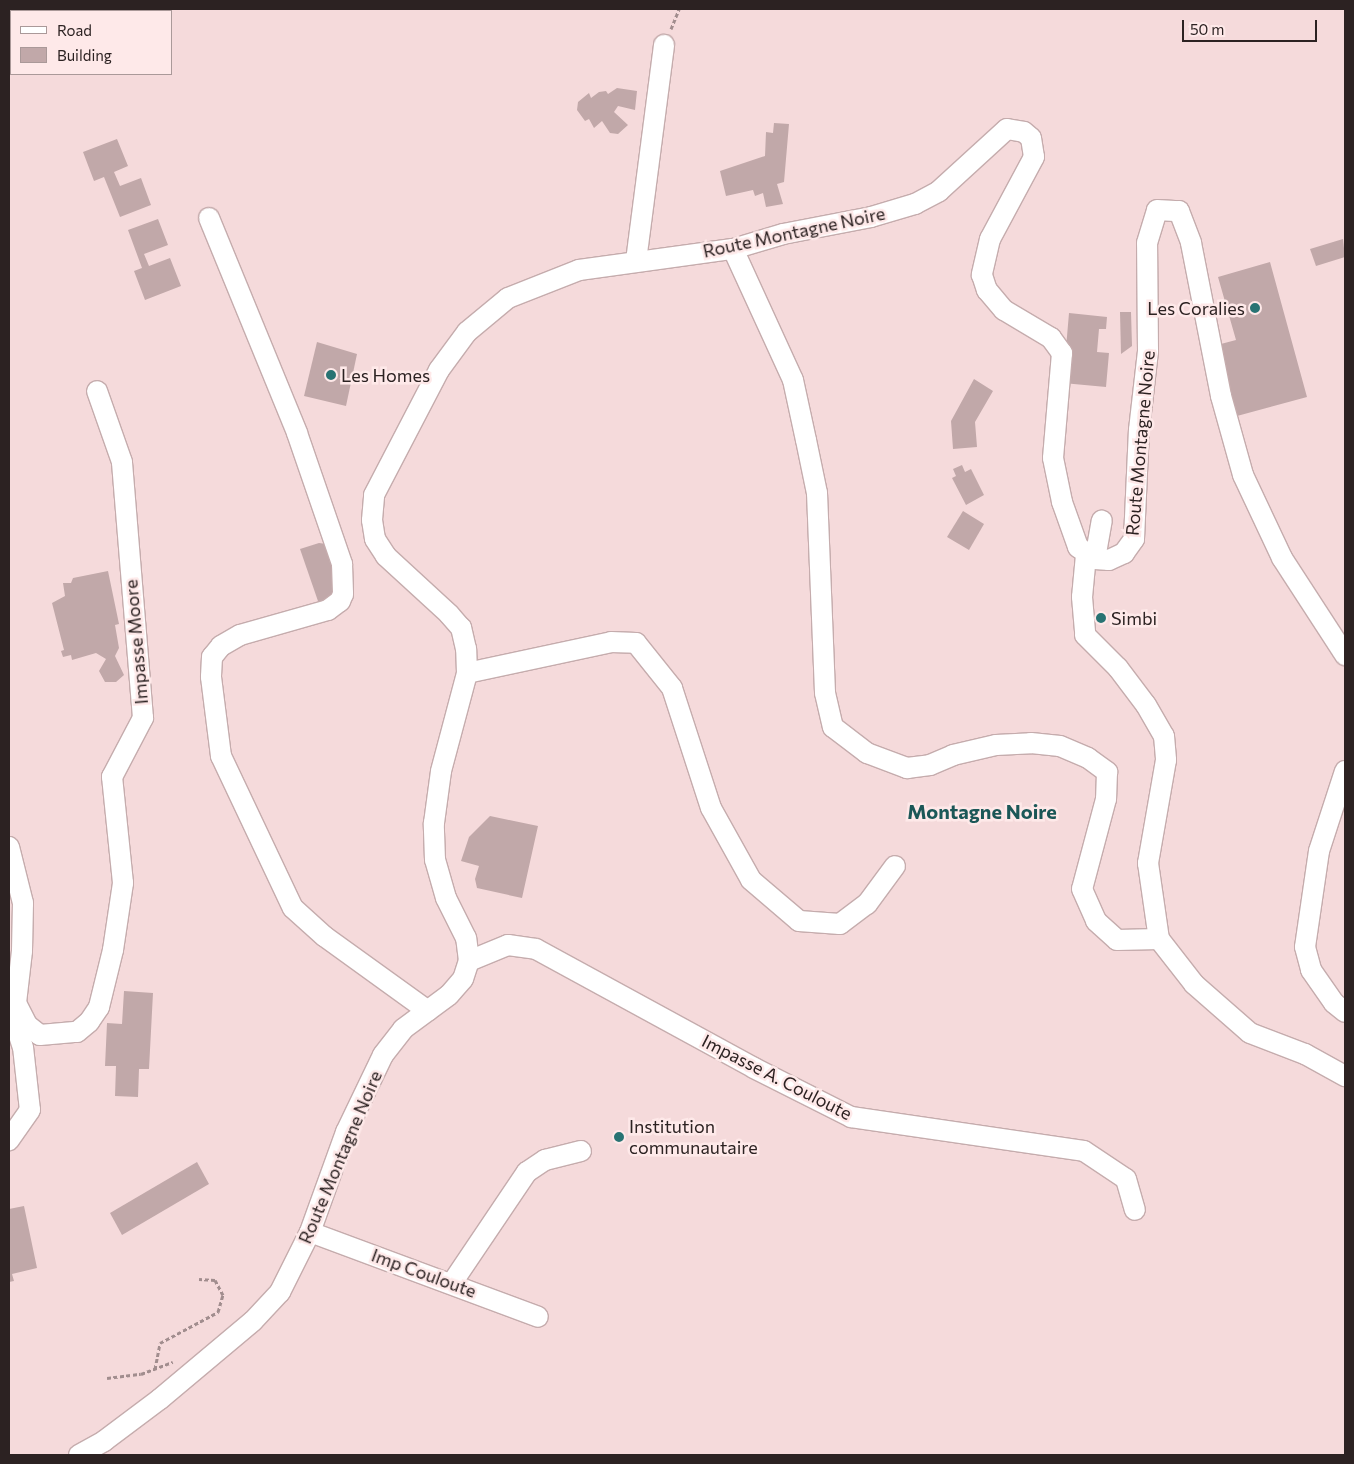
<!DOCTYPE html>
<html>
<head>
<meta charset="utf-8">
<style>
  body { margin:0 }
  #map { position:relative; width:1354px; height:1464px; overflow:hidden; background:#f5dadb; font-family:Commissioner,sans-serif }
  div>[style] { position:absolute }
  .building>* { inset:0; background:#c1a8a9 }
  .path>* { height:3px; margin-top:-1.5px; transform-origin:0; background:repeating-linear-gradient(90deg,#a18d8e 0 4px,transparent 0 6.5px) }
  .roads { filter:drop-shadow(1px 0 #c5acad) drop-shadow(-1px 0 #c5acad) drop-shadow(0 1px #c5acad) drop-shadow(0 -1px #c5acad) }
  .minor>* { height:20px; margin:-10px; padding:0 10px; transform-origin:10px; border-radius:10px; background:#fff }
  .dots>* { width:14px; height:14px; translate:-50% -50%; box-sizing:border-box; border:2px solid #fee9e9; border-radius:50% }
  span { translate:-50% -50%; white-space:nowrap; text-align:center; line-height:1.15; -webkit-text-stroke:5px #fee9e9; paint-order:stroke }
  .street-label { font-size:18px; color:#2c2222 }
  .poi-label { font-size:18px; color:#2c2222 }
  .right { translate:-100% -50%; text-align:right }
  .left { translate:0 -50%; text-align:left }
  .quarter-label { font-size:20px; color:#1b5757; font-weight:700 }
  .frame { position:absolute; inset:0; border:10px solid #2c2222; pointer-events:none }
  .legend { position:absolute; left:10px; top:10px; width:162px; height:65px; box-sizing:border-box; background:#fee9e9; border:1px solid #a99; margin:0; padding:6px 9px; list-style:none; font-size:15px; color:#2c2222 }
  .legend li { display:flex; align-items:center; gap:10px; height:25px }
  .legend b { width:25px; border:1px solid #a99 }
  .scale { position:absolute; left:1182px; top:20px; width:135px; height:22px; box-sizing:border-box; border:2px solid #2c2222; border-top:0; padding-left:6px; font-size:15px; line-height:18px; white-space:nowrap; color:#2c2222; -webkit-text-stroke:4px #fee9e9; paint-order:stroke }
</style>
</head>
<body>
<div id="map">
  <div class="building">
    <div style="clip-path:polygon(617px 88px,637px 91px,635px 110px,618px 106px,614px 112px,628px 125px,618px 134px,610px 133px,602px 121px,594px 128px,589px 119px,585px 121px,577px 110px,578px 102px,589px 93px,591px 98px,599px 92px,606px 91px,608px 94px)"></div>
    <div style="clip-path:polygon(774px 123px,789px 124px,784px 182px,777px 184px,783px 204px,766px 207px,763px 193px,755px 196px,753px 190px,726px 196px,720px 171px,765px 156px,766px 132px,773px 133px)"></div>
    <div style="clip-path:polygon(117px 139px,128px 166px,114px 172px,120px 186px,141px 178px,151px 205px,120px 217px,104px 177px,94px 181px,83px 152px)"></div>
    <div style="clip-path:polygon(158px 219px,168px 245px,144px 254px,149px 266px,170px 258px,181px 286px,145px 300px,134px 271px,142px 268px,128px 230px)"></div>
    <div style="clip-path:polygon(1343px 239px,1345px 257px,1316px 266px,1310px 249px)"></div>
    <div style="clip-path:polygon(1270px 262px,1307px 397px,1237px 416px,1217px 345px,1236px 340px,1218px 277px)"></div>
    <div style="clip-path:polygon(1120px 312px,1131px 312px,1132px 346px,1121px 354px)"></div>
    <div style="clip-path:polygon(1069px 313px,1107px 317px,1106px 329px,1099px 329px,1097px 352px,1109px 353px,1106px 387px,1063px 383px)"></div>
    <div style="clip-path:polygon(317px 342px,357px 354px,346px 406px,304px 396px)"></div>
    <div style="clip-path:polygon(974px 379px,993px 391px,975px 422px,977px 447px,953px 449px,951px 421px)"></div>
    <div style="clip-path:polygon(962px 465px,965px 472px,971px 469px,984px 495px,966px 505px,952px 478px,956px 476px,953px 469px)"></div>
    <div style="clip-path:polygon(963px 511px,984px 524px,969px 550px,947px 537px)"></div>
    <div style="clip-path:polygon(319px 543px,334px 545px,341px 596px,319px 604px,300px 549px)"></div>
    <div style="clip-path:polygon(108px 571px,119px 624px,115px 625px,119px 648px,115px 656px,124px 675px,116px 682px,105px 682px,99px 671px,106px 659px,96px 653px,72px 660px,71px 655px,63px 657px,61px 651px,64px 650px,52px 603px,65px 596px,63px 583px,71px 583px,73px 578px)"></div>
    <div style="clip-path:polygon(490px 816px,538px 826px,522px 898px,477px 888px,475px 879px,479px 866px,461px 861px,469px 837px)"></div>
    <div style="clip-path:polygon(124px 991px,153px 993px,149px 1069px,139px 1069px,138px 1097px,115px 1096px,116px 1066px,105px 1066px,107px 1023px,122px 1024px)"></div>
    <div style="clip-path:polygon(197px 1162px,209px 1184px,122px 1235px,110px 1213px)"></div>
    <div style="clip-path:polygon(24px 1206px,37px 1268px,12px 1274px,14px 1281px,9px 1282px,9px 1209px)"></div>
  </div>
  <div class="path">
    <div style="left:671px;top:29px;width:22px;rotate:-68deg"></div>
    <div style="left:155px;top:1369px;width:26px;rotate:-79deg"></div>
    <div style="left:160px;top:1343px;width:66px;rotate:-28.1deg"></div>
    <div style="left:218px;top:1312px;width:18px;rotate:-74deg"></div>
    <div style="left:223px;top:1295px;width:17px;rotate:-118deg"></div>
    <div style="left:215px;top:1280px;width:16px;rotate:-176deg"></div>
    <div style="left:107px;top:1378px;width:34px;rotate:-7deg"></div>
    <div style="left:141px;top:1374px;width:34px;rotate:-21deg"></div>
  </div>
  <div class="roads">
    <div class="minor">
      <div style="left:209px;top:218px;width:232px;rotate:67.7deg"></div>
      <div style="left:297px;top:433px;width:139px;rotate:71deg"></div>
      <div style="left:342px;top:564px;width:30px;rotate:88deg"></div>
      <div style="left:343px;top:594px;width:8px;rotate:113deg"></div>
      <div style="left:340px;top:601px;width:15px;rotate:143deg"></div>
      <div style="left:328px;top:610px;width:91px;rotate:164.1deg"></div>
      <div style="left:240px;top:635px;width:22px;rotate:150deg"></div>
      <div style="left:221px;top:646px;width:14px;rotate:129deg"></div>
      <div style="left:212px;top:657px;width:20px;rotate:93deg"></div>
      <div style="left:211px;top:677px;width:80px;rotate:82.8deg"></div>
      <div style="left:221px;top:756px;width:168px;rotate:64.7deg"></div>
      <div style="left:293px;top:908px;width:42px;rotate:42.1deg"></div>
      <div style="left:324px;top:936px;width:128px;rotate:35.8deg"></div>
      <div style="left:733px;top:249px;width:144px;rotate:65.4deg"></div>
      <div style="left:793px;top:380px;width:61px;rotate:77.8deg"></div>
      <div style="left:806px;top:440px;width:54px;rotate:78.3deg"></div>
      <div style="left:817px;top:493px;width:200px;rotate:87.7deg"></div>
      <div style="left:825px;top:693px;width:35px;rotate:77deg"></div>
      <div style="left:833px;top:727px;width:43px;rotate:37.4deg"></div>
      <div style="left:867px;top:753px;width:43px;rotate:20.6deg"></div>
      <div style="left:907px;top:768px;width:23px;rotate:-7deg"></div>
      <div style="left:930px;top:765px;width:25px;rotate:-23deg"></div>
      <div style="left:953px;top:755px;width:44px;rotate:-13.1deg"></div>
      <div style="left:996px;top:745px;width:35px;rotate:-3deg"></div>
      <div style="left:1031px;top:743px;width:29px;rotate:6deg"></div>
      <div style="left:1060px;top:746px;width:30px;rotate:23deg"></div>
      <div style="left:1088px;top:758px;width:24px;rotate:36deg"></div>
      <div style="left:1107px;top:772px;width:27px;rotate:92deg"></div>
      <div style="left:1106px;top:799px;width:93px;rotate:104.9deg"></div>
      <div style="left:1082px;top:889px;width:35px;rotate:66deg"></div>
      <div style="left:1096px;top:921px;width:28px;rotate:42deg"></div>
      <div style="left:1117px;top:940px;width:42px;rotate:-1.4deg"></div>
      <div style="left:636px;top:261px;width:218px;rotate:-82.6deg"></div>
      <div style="left:1086px;top:555px;width:42px;rotate:95.4deg"></div>
      <div style="left:1082px;top:597px;width:38px;rotate:85deg"></div>
      <div style="left:1085px;top:635px;width:47px;rotate:45deg"></div>
      <div style="left:1118px;top:668px;width:46px;rotate:52.9deg"></div>
      <div style="left:1146px;top:705px;width:36px;rotate:60deg"></div>
      <div style="left:1164px;top:736px;width:24px;rotate:85deg"></div>
      <div style="left:1166px;top:760px;width:105px;rotate:99.9deg"></div>
      <div style="left:1148px;top:863px;width:77px;rotate:81.8deg"></div>
      <div style="left:1159px;top:939px;width:57px;rotate:52.1deg"></div>
      <div style="left:1194px;top:984px;width:74px;rotate:41.2deg"></div>
      <div style="left:1250px;top:1033px;width:59px;rotate:20.9deg"></div>
      <div style="left:1305px;top:1054px;width:46px;rotate:28.8deg"></div>
      <div style="left:1095px;top:559px;width:39px;rotate:-80deg"></div>
      <div style="left:467px;top:673px;width:147px;rotate:-12.1deg"></div>
      <div style="left:611px;top:642px;width:25px;rotate:2deg"></div>
      <div style="left:636px;top:643px;width:58px;rotate:51.3deg"></div>
      <div style="left:672px;top:688px;width:126px;rotate:72deg"></div>
      <div style="left:711px;top:808px;width:82px;rotate:60.9deg"></div>
      <div style="left:751px;top:880px;width:63px;rotate:40.5deg"></div>
      <div style="left:799px;top:921px;width:41px;rotate:4.2deg"></div>
      <div style="left:840px;top:924px;width:34px;rotate:-37deg"></div>
      <div style="left:867px;top:904px;width:47px;rotate:-53.6deg"></div>
      <div style="left:1345px;top:771px;width:84px;rotate:108deg"></div>
      <div style="left:1319px;top:851px;width:97px;rotate:98.3deg"></div>
      <div style="left:1305px;top:947px;width:24px;rotate:75deg"></div>
      <div style="left:1311px;top:970px;width:40px;rotate:55.1deg"></div>
      <div style="left:1334px;top:1003px;width:14px;rotate:39deg"></div>
      <div style="left:9px;top:847px;width:58px;rotate:76deg"></div>
      <div style="left:23px;top:903px;width:48px;rotate:91.2deg"></div>
      <div style="left:22px;top:951px;width:69px;rotate:96.6deg"></div>
      <div style="left:14px;top:1020px;width:28px;rotate:72deg"></div>
      <div style="left:23px;top:1047px;width:63px;rotate:83.7deg"></div>
      <div style="left:30px;top:1110px;width:37px;rotate:125deg"></div>
      <div style="left:469px;top:961px;width:42px;rotate:-22.3deg"></div>
      <div style="left:508px;top:945px;width:28px;rotate:8deg"></div>
      <div style="left:536px;top:949px;width:248px;rotate:28.6deg"></div>
      <div style="left:754px;top:1068px;width:109px;rotate:26.8deg"></div>
      <div style="left:851px;top:1117px;width:235px;rotate:8.3deg"></div>
      <div style="left:1084px;top:1151px;width:50px;rotate:33.7deg"></div>
      <div style="left:1126px;top:1179px;width:32px;rotate:74deg"></div>
      <div style="left:16px;top:1003px;width:25px;rotate:63deg"></div>
      <div style="left:27px;top:1025px;width:16px;rotate:38deg"></div>
      <div style="left:40px;top:1035px;width:37px;rotate:-5deg"></div>
      <div style="left:77px;top:1032px;width:16px;rotate:-40deg"></div>
      <div style="left:89px;top:1022px;width:18px;rotate:-56deg"></div>
      <div style="left:99px;top:1007px;width:59px;rotate:-76.2deg"></div>
      <div style="left:113px;top:950px;width:68px;rotate:-81.5deg"></div>
      <div style="left:123px;top:883px;width:107px;rotate:-95.9deg"></div>
      <div style="left:112px;top:777px;width:67px;rotate:-62.3deg"></div>
      <div style="left:143px;top:718px;width:257px;rotate:-94.7deg"></div>
      <div style="left:122px;top:462px;width:75px;rotate:-109.4deg"></div>
      <div style="left:310px;top:1232px;width:243px;rotate:20.4deg"></div>
      <div style="left:452px;top:1283px;width:134px;rotate:-56deg"></div>
      <div style="left:527px;top:1172px;width:22px;rotate:-34deg"></div>
      <div style="left:545px;top:1160px;width:37px;rotate:-14deg"></div>
      <div style="left:79px;top:1455px;width:29px;rotate:-29deg"></div>
      <div style="left:104px;top:1441px;width:70px;rotate:-36.9deg"></div>
      <div style="left:160px;top:1399px;width:121px;rotate:-40deg"></div>
      <div style="left:253px;top:1321px;width:40px;rotate:-47deg"></div>
      <div style="left:280px;top:1292px;width:67px;rotate:-63.4deg"></div>
      <div style="left:310px;top:1232px;width:106px;rotate:-70.2deg"></div>
      <div style="left:346px;top:1132px;width:85px;rotate:-64.3deg"></div>
      <div style="left:383px;top:1055px;width:33px;rotate:-52deg"></div>
      <div style="left:403px;top:1029px;width:57px;rotate:-36.5deg"></div>
      <div style="left:449px;top:995px;width:21px;rotate:-49deg"></div>
      <div style="left:463px;top:979px;width:19px;rotate:-72deg"></div>
      <div style="left:469px;top:961px;width:23px;rotate:-97deg"></div>
      <div style="left:466px;top:938px;width:45px;rotate:-116.6deg"></div>
      <div style="left:446px;top:898px;width:40px;rotate:-106deg"></div>
      <div style="left:435px;top:860px;width:37px;rotate:-92deg"></div>
      <div style="left:434px;top:823px;width:52px;rotate:-82.3deg"></div>
      <div style="left:441px;top:771px;width:101px;rotate:-75.1deg"></div>
      <div style="left:467px;top:673px;width:24px;rotate:-92deg"></div>
      <div style="left:466px;top:649px;width:22px;rotate:-103deg"></div>
      <div style="left:461px;top:628px;width:18px;rotate:-131deg"></div>
      <div style="left:449px;top:614px;width:86px;rotate:-137.4deg"></div>
      <div style="left:386px;top:556px;width:20px;rotate:-123deg"></div>
      <div style="left:375px;top:539px;width:19px;rotate:-99deg"></div>
      <div style="left:372px;top:520px;width:25px;rotate:-85deg"></div>
      <div style="left:374px;top:495px;width:141px;rotate:-62.5deg"></div>
      <div style="left:439px;top:370px;width:47px;rotate:-53.6deg"></div>
      <div style="left:467px;top:332px;width:53px;rotate:-39.7deg"></div>
      <div style="left:508px;top:298px;width:76px;rotate:-21.5deg"></div>
      <div style="left:579px;top:270px;width:155px;rotate:-7.8deg"></div>
      <div style="left:733px;top:249px;width:52px;rotate:-16.7deg"></div>
      <div style="left:783px;top:234px;width:90px;rotate:-10.9deg"></div>
      <div style="left:871px;top:217px;width:46px;rotate:-16.5deg"></div>
      <div style="left:915px;top:204px;width:27px;rotate:-28deg"></div>
      <div style="left:939px;top:191px;width:92px;rotate:-42.4deg"></div>
      <div style="left:1007px;top:129px;width:17px;rotate:10deg"></div>
      <div style="left:1024px;top:132px;width:9px;rotate:41deg"></div>
      <div style="left:1031px;top:138px;width:19px;rotate:81deg"></div>
      <div style="left:1034px;top:157px;width:93px;rotate:118.2deg"></div>
      <div style="left:990px;top:239px;width:37px;rotate:103deg"></div>
      <div style="left:982px;top:275px;width:16px;rotate:72deg"></div>
      <div style="left:987px;top:290px;width:26px;rotate:50deg"></div>
      <div style="left:1004px;top:310px;width:55px;rotate:30.8deg"></div>
      <div style="left:1051px;top:338px;width:19px;rotate:54deg"></div>
      <div style="left:1062px;top:353px;width:105px;rotate:94.9deg"></div>
      <div style="left:1053px;top:458px;width:45px;rotate:78.4deg"></div>
      <div style="left:1062px;top:502px;width:48px;rotate:70.4deg"></div>
      <div style="left:1078px;top:547px;width:21px;rotate:35deg"></div>
      <div style="left:1095px;top:559px;width:14px;rotate:4deg"></div>
      <div style="left:1109px;top:560px;width:17px;rotate:-25deg"></div>
      <div style="left:1124px;top:553px;width:17px;rotate:-54deg"></div>
      <div style="left:1134px;top:539px;width:109px;rotate:-87.4deg"></div>
      <div style="left:1139px;top:430px;width:80px;rotate:-83.5deg"></div>
      <div style="left:1148px;top:351px;width:108px;rotate:-90.5deg"></div>
      <div style="left:1147px;top:243px;width:34px;rotate:-73deg"></div>
      <div style="left:1157px;top:210px;width:22px;rotate:3deg"></div>
      <div style="left:1179px;top:211px;width:34px;rotate:69deg"></div>
      <div style="left:1191px;top:243px;width:156px;rotate:78.9deg"></div>
      <div style="left:1221px;top:396px;width:82px;rotate:74.4deg"></div>
      <div style="left:1243px;top:475px;width:92px;rotate:64.8deg"></div>
      <div style="left:1282px;top:558px;width:116px;rotate:57deg"></div>
    </div>
  </div>
  <div class="dots">
    <div style="left:1255px;top:308px;background:#287373"></div>
    <div style="left:331px;top:375px;background:#287373"></div>
    <div style="left:1101px;top:618px;background:#287373"></div>
    <div style="left:619px;top:1137px;background:#287373"></div>
  </div>
  <div class="street-label">
    <span style="left:794px;top:232px;rotate:-12deg">Route Montagne Noire</span>
    <span style="left:1140px;top:443px;rotate:-85deg">Route Montagne Noire</span>
    <span style="left:136px;top:642px;rotate:-95deg">Impasse Moore</span>
    <span style="left:777px;top:1077px;rotate:27deg">Impasse A. Couloute</span>
    <span style="left:340px;top:1157px;rotate:-67deg">Route Montagne Noire</span>
    <span style="left:424px;top:1273px;rotate:20deg">Imp Couloute</span>
  </div>
  <div class="poi-label">
    <span class="right" style="left:1245px;top:308px">Les Coralies</span>
    <span class="left" style="left:341px;top:375px">Les Homes</span>
    <span class="left" style="left:1111px;top:618px">Simbi</span>
    <span class="left" style="left:629px;top:1137px">Institution<br>communautaire</span>
  </div>
  <div class="quarter-label">
    <span style="left:982px;top:811px">Montagne Noire</span>
  </div>
  <div class="frame"></div>
  <ul class="legend">
  <li><b style="height:6px;background:#fff"></b>Road</li>
  <li><b style="height:14px;background:#c1a8a9"></b>Building</li>
  </ul>
  <div class="scale">50 m</div>
</div>
</body>
</html>
